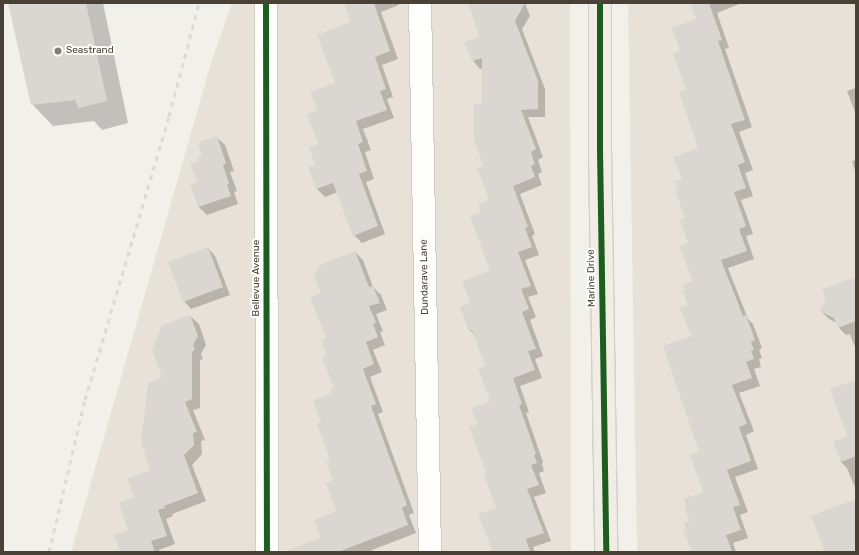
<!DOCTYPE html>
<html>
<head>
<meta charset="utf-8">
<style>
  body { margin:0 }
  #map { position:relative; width:859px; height:555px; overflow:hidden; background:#f2f0eb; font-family:Rubik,sans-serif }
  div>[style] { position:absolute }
  .residential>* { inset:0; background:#e7e1d8 }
  .shadow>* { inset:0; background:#0003 }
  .building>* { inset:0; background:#dad7d2 }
  .roads { filter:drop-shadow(1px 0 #d0cec9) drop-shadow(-1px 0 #d0cec9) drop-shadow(0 1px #d0cec9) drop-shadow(0 -1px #d0cec9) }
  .minor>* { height:22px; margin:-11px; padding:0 11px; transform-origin:11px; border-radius:11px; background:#fdfdfc }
  .major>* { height:22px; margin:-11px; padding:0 11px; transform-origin:11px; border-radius:11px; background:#f1ede4 }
  .rail>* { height:3px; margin-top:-1.5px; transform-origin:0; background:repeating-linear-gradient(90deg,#dadad9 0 5px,transparent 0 10px) }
  .cycleway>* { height:6px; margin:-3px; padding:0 3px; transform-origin:3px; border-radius:3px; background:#1b5e20 }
  .dots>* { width:11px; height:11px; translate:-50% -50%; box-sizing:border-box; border:2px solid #fff; border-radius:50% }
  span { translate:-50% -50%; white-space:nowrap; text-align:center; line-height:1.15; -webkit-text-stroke:4px #fff; paint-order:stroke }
  .poi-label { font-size:10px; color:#494136 }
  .left { translate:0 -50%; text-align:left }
  .street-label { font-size:10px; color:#494136 }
  .frame { position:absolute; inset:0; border:4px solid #494136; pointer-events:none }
</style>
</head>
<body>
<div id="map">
  <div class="residential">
    <div style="clip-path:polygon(232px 3px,570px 3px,571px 552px,71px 552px,211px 63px)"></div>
    <div style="clip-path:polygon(628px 3px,856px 3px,856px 552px,637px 552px)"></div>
  </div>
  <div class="shadow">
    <div style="clip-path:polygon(9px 3px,103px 3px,128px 123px,102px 130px,94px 121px,53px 126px,32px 104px)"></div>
    <div style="clip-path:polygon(345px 3px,398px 3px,399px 5px,381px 12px,398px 59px,382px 65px,393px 97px,387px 99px,394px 118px,363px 129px,371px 150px,365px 152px,374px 179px,366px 182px,385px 234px,362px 243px,354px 235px,338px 192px,325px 197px,317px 189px,309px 168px,316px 166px,320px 145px,318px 111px,336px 83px,352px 23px)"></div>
    <div style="clip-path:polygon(469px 3px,525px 3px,530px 16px,522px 29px,545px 89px,545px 117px,528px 117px,543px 157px,538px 160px,542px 172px,538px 174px,542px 185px,520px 194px,535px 234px,532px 236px,539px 255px,525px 260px,538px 294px,528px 297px,536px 317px,530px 320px,543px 356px,535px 359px,542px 378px,520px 386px,529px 412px,526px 413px,543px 462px,542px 464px,544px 471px,539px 473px,546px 493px,534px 497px,551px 541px,533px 547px,535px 552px,494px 552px,497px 508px,478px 425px,491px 402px,486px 367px,475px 336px,470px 330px,471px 304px,491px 271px,482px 213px,490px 200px,485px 166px,483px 68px,480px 69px,473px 61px,481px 37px)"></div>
    <div style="clip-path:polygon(691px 3px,742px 3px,717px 13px,729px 48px,725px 49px,752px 127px,739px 132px,753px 170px,745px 173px,753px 196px,741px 200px,753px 234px,746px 236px,754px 259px,728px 268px,748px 319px,753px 324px,762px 348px,759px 350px,762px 358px,759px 359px,761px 367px,754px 369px,760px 386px,739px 393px,754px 431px,746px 435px,758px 469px,735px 477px,748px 512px,740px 515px,748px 538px,733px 543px,736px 552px,693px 552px,688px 529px,705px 493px,689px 306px,694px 282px,687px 218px,679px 190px,699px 149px,682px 50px,698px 20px)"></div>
    <div style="clip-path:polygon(856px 88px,856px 115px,847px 91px)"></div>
    <div style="clip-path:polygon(217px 138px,225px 145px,234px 171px,230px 172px,237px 191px,234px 192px,238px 204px,207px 215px,199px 207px,200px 161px)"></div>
    <div style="clip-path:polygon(856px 160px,856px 174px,852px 161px)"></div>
    <div style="clip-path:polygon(208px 248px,215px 256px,230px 295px,191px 309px,184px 301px)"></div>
    <div style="clip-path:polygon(355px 252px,363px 260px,373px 287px,381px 295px,387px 310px,376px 314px,383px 331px,380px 332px,385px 345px,373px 350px,382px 372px,370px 377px,383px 412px,378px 414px,414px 513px,409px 515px,416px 533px,372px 550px,373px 552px,323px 552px,322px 538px,337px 512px,331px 461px,322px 423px,335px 389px,329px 357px,322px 294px)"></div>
    <div style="clip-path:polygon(856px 278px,856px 350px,850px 334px,846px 335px,839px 328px,837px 323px,829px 319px,821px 311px)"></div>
    <div style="clip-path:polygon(190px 316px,199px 324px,206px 345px,201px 354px,203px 359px,200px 360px,200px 408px,193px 410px,205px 440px,201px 441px,202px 454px,192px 465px,206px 501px,172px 514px,173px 516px,166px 519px,175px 544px,159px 550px,160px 552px,121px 552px,130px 530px,135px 498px,151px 471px,163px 378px)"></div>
    <div style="clip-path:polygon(856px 381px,856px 490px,847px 468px,841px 462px,848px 436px)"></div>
  </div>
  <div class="building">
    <div style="clip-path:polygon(8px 3px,86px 3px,107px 101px,79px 108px,75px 100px,31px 105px)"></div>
    <div style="clip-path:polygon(344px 3px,374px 3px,390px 51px,375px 57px,386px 89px,380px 91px,387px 110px,356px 121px,363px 142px,358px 144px,367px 171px,359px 174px,378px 226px,353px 236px,333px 183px,316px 189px,308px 167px,315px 165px,309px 147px,318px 144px,307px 114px,317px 111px,310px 92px,335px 83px,317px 35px,351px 22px)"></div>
    <div style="clip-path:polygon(468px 3px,525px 3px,515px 21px,538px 81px,538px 109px,521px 110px,536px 149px,531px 152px,535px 164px,531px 166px,535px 177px,513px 186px,528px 227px,525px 228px,532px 247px,518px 252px,531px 286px,521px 289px,529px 309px,522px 312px,536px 349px,528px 351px,535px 370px,513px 378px,522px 404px,519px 405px,536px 454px,534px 455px,537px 463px,531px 465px,539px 485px,527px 489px,544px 533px,526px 539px,530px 552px,493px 552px,478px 514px,496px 508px,484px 475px,487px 475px,469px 427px,477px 424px,471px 408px,490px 401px,478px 368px,485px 366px,472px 330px,469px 331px,460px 307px,470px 303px,462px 281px,490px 271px,470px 216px,481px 212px,478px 204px,489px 200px,477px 168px,483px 165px,474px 139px,474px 104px,482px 103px,482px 58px,472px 61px,464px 42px,479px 37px)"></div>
    <div style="clip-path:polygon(690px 3px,709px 3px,722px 40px,718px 41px,745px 120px,731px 124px,745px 162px,738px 165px,746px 188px,734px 192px,746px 226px,739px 229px,747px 251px,721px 260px,743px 316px,746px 315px,755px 340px,751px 342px,754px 350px,751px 351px,754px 359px,746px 362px,752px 378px,732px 385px,747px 424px,739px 427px,751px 461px,727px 470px,740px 505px,733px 507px,741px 530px,726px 535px,732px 552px,692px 552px,683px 530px,686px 529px,684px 523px,690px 521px,684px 507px,686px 506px,684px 499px,703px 492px,690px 455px,699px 452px,663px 346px,691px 336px,680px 308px,688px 305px,682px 291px,685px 290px,683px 285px,693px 281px,679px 246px,688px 243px,680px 220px,685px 218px,675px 190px,678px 189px,675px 182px,682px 179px,673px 157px,698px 148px,679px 92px,686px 90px,673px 53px,680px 50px,672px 28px,696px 19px)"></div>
    <div style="clip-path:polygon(217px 136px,226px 163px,223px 165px,229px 184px,227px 184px,231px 196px,198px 207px,190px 184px,197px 182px,190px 164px,199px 161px,197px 158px,202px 156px,198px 143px)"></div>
    <div style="clip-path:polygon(208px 247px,223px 287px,183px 302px,168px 262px)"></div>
    <div style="clip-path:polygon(355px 251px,369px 287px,373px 286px,380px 303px,369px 306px,376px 323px,373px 324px,378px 337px,366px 342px,374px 364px,363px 369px,376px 404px,371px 406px,407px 505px,402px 508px,408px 525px,338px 552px,288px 552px,288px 550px,321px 538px,314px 520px,336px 511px,326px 483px,333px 480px,326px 462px,330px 460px,317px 424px,321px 422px,313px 400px,332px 394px,331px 389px,334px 388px,322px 358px,327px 356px,321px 340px,326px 338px,310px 297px,321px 293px,314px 275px,318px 268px,324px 263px)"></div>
    <div style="clip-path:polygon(856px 277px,856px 321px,838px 328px,834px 318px,820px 311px,826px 299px,822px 289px)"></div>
    <div style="clip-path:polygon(190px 315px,198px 336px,193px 345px,195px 350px,192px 352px,192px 399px,185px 402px,197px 432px,193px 433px,194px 445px,184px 455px,198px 493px,164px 506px,165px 508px,158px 510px,167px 536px,151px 541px,155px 552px,120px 552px,114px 535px,128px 530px,119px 503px,134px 497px,127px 479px,150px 470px,141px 442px,148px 383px,162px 377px,152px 350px,162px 325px)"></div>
    <div style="clip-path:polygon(856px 380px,856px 456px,841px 462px,833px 441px,847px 436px,830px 389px)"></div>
    <div style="clip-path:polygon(856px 499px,856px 552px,825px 552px,811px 516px)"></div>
  </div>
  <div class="roads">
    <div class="minor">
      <div style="left:266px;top:3px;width:549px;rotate:89.9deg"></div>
      <div style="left:420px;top:3px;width:549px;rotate:88.96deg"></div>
    </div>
    <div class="major">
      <div style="left:600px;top:3px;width:146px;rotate:90deg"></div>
      <div style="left:600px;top:149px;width:403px;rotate:89.1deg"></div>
    </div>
  </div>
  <div class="rail">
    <div style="left:49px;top:552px;width:156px;rotate:-76.7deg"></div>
    <div style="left:85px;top:400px;width:296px;rotate:-73.5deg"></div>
    <div style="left:169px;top:116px;width:117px;rotate:-75.1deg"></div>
  </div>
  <div class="cycleway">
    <div style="left:266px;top:3px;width:549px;rotate:89.9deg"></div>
    <div style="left:600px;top:3px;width:146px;rotate:90deg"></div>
    <div style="left:600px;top:149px;width:403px;rotate:89.1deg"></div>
  </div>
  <div class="dots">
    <div style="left:58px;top:51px;background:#847e75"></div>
  </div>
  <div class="poi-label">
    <span class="left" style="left:66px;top:51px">Seastrand</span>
  </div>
  <div class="street-label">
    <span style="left:425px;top:277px;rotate:-91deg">Dundarave Lane</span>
    <span style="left:257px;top:278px;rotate:-90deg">Bellevue Avenue</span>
    <span style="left:592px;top:278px;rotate:-91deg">Marine Drive</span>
  </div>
  <div class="frame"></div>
</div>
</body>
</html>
